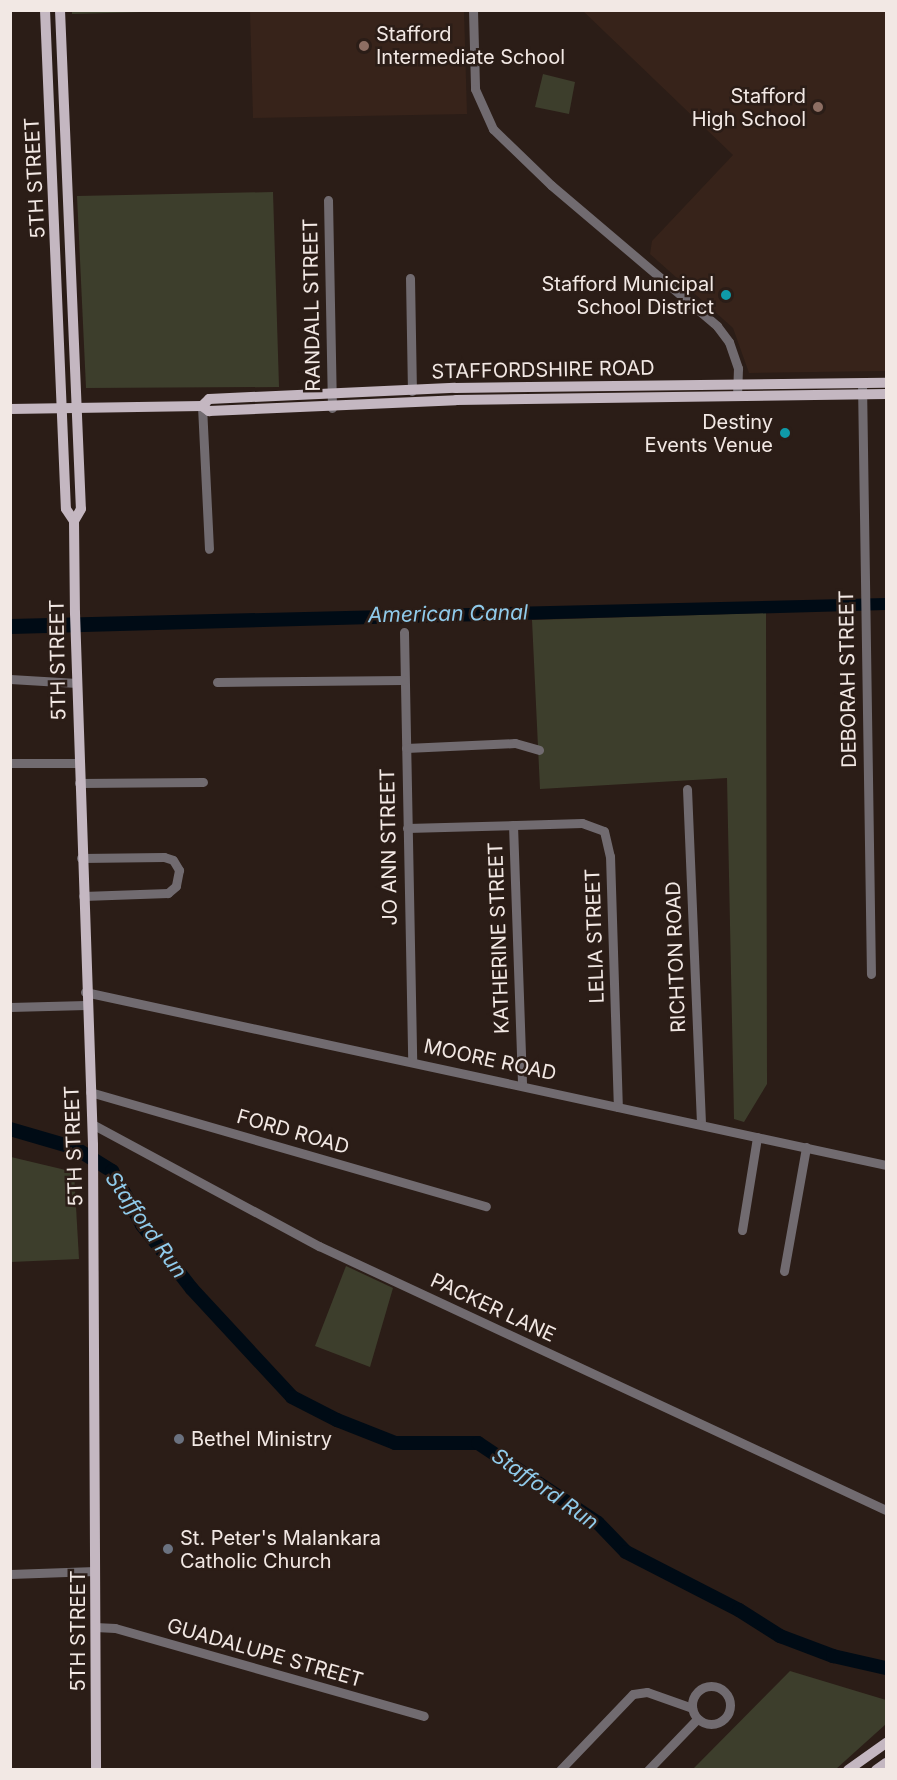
<!DOCTYPE html>
<html>
<head>
<meta charset="utf-8">
<style>
  body { margin:0 }
  #map { position:relative; width:897px; height:1780px; overflow:hidden; background:#2b1d17; font-family:Inter,sans-serif }
  div>[style] { position:absolute }
  .built>* { inset:0; background:#37231a }
  .green>* { inset:0; background:#3d3e2c }
  .water>* { inset:0; background:#000b15 }
  .river>* { height:14px; margin:-7px; padding:0 7px; transform-origin:7px; border-radius:7px; background:#000b15 }
  .minor>* { height:9px; margin:-4.5px; padding:0 4.5px; transform-origin:4.5px; border-radius:4.5px; background:#716b70 }
  .minor>.ring { margin:-4.5px; padding:0; box-sizing:content-box; background:none; border:9px solid #716b70; border-radius:50% }
  .major>* { height:10px; margin:-5px; padding:0 5px; transform-origin:5px; border-radius:5px; background:#c4b7c1 }
  .dots>* { width:16px; height:16px; translate:-50% -50%; box-sizing:border-box; border:3px solid #2b1d17; border-radius:50% }
  span { translate:-50% -50%; white-space:nowrap; text-align:center; line-height:1.15; -webkit-text-stroke:5px #2b1d17; paint-order:stroke }
  .poi-label { font-size:20px; color:#f2e8e4 }
  .left { translate:0 -50%; text-align:left }
  .right { translate:-100% -50%; text-align:right }
  .street-label { font-size:20px; color:#f2e8e4 }
  .water-label { font-size:21px; color:#90cbeb; font-style:italic }
  .frame { position:absolute; inset:0; border:12px solid #f2e8e4; pointer-events:none }
</style>
</head>
<body>
<div id="map">
  <div class="built">
    <div style="clip-path:polygon(250px 11px,464px 11px,467px 114px,253px 118px)"></div>
    <div style="clip-path:polygon(583px 11px,886px 11px,886px 371px,749px 373px,733px 328px,650px 254px,652px 241px,733px 155px)"></div>
  </div>
  <div class="green">
    <div style="clip-path:polygon(72px 11px,72px 10px,180px 11px,72px 14px)"></div>
    <div style="clip-path:polygon(543px 74px,575px 82px,569px 114px,535px 107px)"></div>
    <div style="clip-path:polygon(273px 192px,279px 387px,86px 388px,77px 196px)"></div>
    <div style="clip-path:polygon(766px 613px,767px 1084px,744px 1122px,734px 1119px,727px 778px,540px 789px,532px 620px)"></div>
    <div style="clip-path:polygon(11px 1157px,74px 1172px,79px 1259px,11px 1262px)"></div>
    <div style="clip-path:polygon(346px 1266px,393px 1288px,370px 1367px,315px 1346px)"></div>
    <div style="clip-path:polygon(790px 1671px,886px 1700px,886px 1724px,836px 1769px,693px 1769px)"></div>
  </div>
  <div class="water">
    <div style="clip-path:polygon(886px 598px,886px 610px,11px 634px,10px 619px)"></div>
  </div>
  <div class="river">
    <div style="left:10px;top:1129px;width:68px;rotate:16.3deg"></div>
    <div style="left:75px;top:1148px;width:44px;rotate:31.9deg"></div>
    <div style="left:112px;top:1171px;width:62px;rotate:60.9deg"></div>
    <div style="left:142px;top:1225px;width:81px;rotate:52deg"></div>
    <div style="left:192px;top:1289px;width:147px;rotate:47.2deg"></div>
    <div style="left:292px;top:1397px;width:51px;rotate:27.1deg"></div>
    <div style="left:337px;top:1420px;width:62px;rotate:21.6deg"></div>
    <div style="left:395px;top:1443px;width:83px"></div>
    <div style="left:478px;top:1443px;width:144px;rotate:33.7deg"></div>
    <div style="left:598px;top:1523px;width:40px;rotate:46deg"></div>
    <div style="left:626px;top:1552px;width:127px;rotate:27.2deg"></div>
    <div style="left:739px;top:1610px;width:49px;rotate:32.4deg"></div>
    <div style="left:780px;top:1636px;width:57px;rotate:20.7deg"></div>
    <div style="left:833px;top:1656px;width:54px;rotate:12.8deg"></div>
  </div>
  <div class="minor">
    <div style="left:473px;top:10px;width:79px;rotate:88.5deg"></div>
    <div style="left:475px;top:89px;width:44px;rotate:65.8deg"></div>
    <div style="left:493px;top:129px;width:81px;rotate:44deg"></div>
    <div style="left:551px;top:185px;width:218px;rotate:40.3deg"></div>
    <div style="left:717px;top:326px;width:20px;rotate:53deg"></div>
    <div style="left:729px;top:342px;width:28px;rotate:71deg"></div>
    <div style="left:738px;top:368px;width:28px;rotate:92deg"></div>
    <div style="left:328px;top:200px;width:208px;rotate:88.9deg"></div>
    <div style="left:410px;top:278px;width:113px;rotate:89deg"></div>
    <div style="left:862px;top:383px;width:591px;rotate:89.13deg"></div>
    <div style="left:202px;top:406px;width:143px;rotate:87.2deg"></div>
    <div style="left:404px;top:632px;width:429px;rotate:88.9deg"></div>
    <div style="left:10px;top:679px;width:67px;rotate:3.4deg"></div>
    <div style="left:217px;top:682px;width:187px;rotate:-0.6deg"></div>
    <div style="left:406px;top:748px;width:109px;rotate:-2.6deg"></div>
    <div style="left:515px;top:743px;width:25px;rotate:16deg"></div>
    <div style="left:10px;top:763px;width:69px"></div>
    <div style="left:79px;top:783px;width:124px;rotate:-0.5deg"></div>
    <div style="left:687px;top:789px;width:335px;rotate:87.6deg"></div>
    <div style="left:513px;top:825px;width:260px;rotate:88deg"></div>
    <div style="left:407px;top:828px;width:175px;rotate:-1.6deg"></div>
    <div style="left:582px;top:823px;width:23px;rotate:20deg"></div>
    <div style="left:604px;top:831px;width:26px;rotate:77deg"></div>
    <div style="left:610px;top:856px;width:251px;rotate:88.2deg"></div>
    <div style="left:81px;top:858px;width:83px;rotate:-0.7deg"></div>
    <div style="left:164px;top:857px;width:9px;rotate:18deg"></div>
    <div style="left:173px;top:860px;width:12px;rotate:59deg"></div>
    <div style="left:179px;top:870px;width:16px;rotate:101deg"></div>
    <div style="left:176px;top:886px;width:11px;rotate:139deg"></div>
    <div style="left:168px;top:893px;width:85px;rotate:178deg"></div>
    <div style="left:85px;top:992px;width:819px;rotate:12.19deg"></div>
    <div style="left:10px;top:1007px;width:76px;rotate:-1.5deg"></div>
    <div style="left:90px;top:1092px;width:412px;rotate:16.1deg"></div>
    <div style="left:92px;top:1124px;width:258px;rotate:28.3deg"></div>
    <div style="left:319px;top:1246px;width:625px;rotate:24.97deg"></div>
    <div style="left:742px;top:1230px;width:94px;rotate:-80.8deg"></div>
    <div style="left:784px;top:1271px;width:126px;rotate:-79.9deg"></div>
    <div style="left:10px;top:1574px;width:85px;rotate:-2deg"></div>
    <div style="left:95px;top:1627px;width:20px;rotate:3deg"></div>
    <div style="left:115px;top:1628px;width:321px;rotate:15.9deg"></div>
    <div class="ring" style="left:692px;top:1686px;width:29px;height:29px"></div>
    <div style="left:560px;top:1770px;width:105px;rotate:-46.2deg"></div>
    <div style="left:633px;top:1694px;width:14px;rotate:-8deg"></div>
    <div style="left:647px;top:1692px;width:48px;rotate:19.6deg"></div>
    <div style="left:648px;top:1770px;width:71px;rotate:-46.1deg"></div>
  </div>
  <div class="major">
    <div style="left:45px;top:10px;width:499px;rotate:87.6deg"></div>
    <div style="left:66px;top:509px;width:14px;rotate:56deg"></div>
    <div style="left:60px;top:10px;width:499px;rotate:87.6deg"></div>
    <div style="left:81px;top:509px;width:14px;rotate:120deg"></div>
    <div style="left:74px;top:521px;width:92px;rotate:89.4deg"></div>
    <div style="left:75px;top:613px;width:532px;rotate:88.06deg"></div>
    <div style="left:93px;top:1145px;width:625px;rotate:89.72deg"></div>
    <div style="left:202px;top:406px;width:10px;rotate:-45deg"></div>
    <div style="left:209px;top:399px;width:246px;rotate:-2.6deg"></div>
    <div style="left:455px;top:388px;width:431px;rotate:-0.7deg"></div>
    <div style="left:10px;top:409px;width:192px;rotate:-0.9deg"></div>
    <div style="left:202px;top:406px;width:9px;rotate:36deg"></div>
    <div style="left:209px;top:411px;width:247px;rotate:-2.5deg"></div>
    <div style="left:456px;top:400px;width:430px;rotate:-0.8deg"></div>
    <div style="left:848px;top:1770px;width:47px;rotate:-35.4deg"></div>
    <div style="left:876px;top:1770px;width:12px;rotate:-35deg"></div>
  </div>
  <div class="dots">
    <div style="left:364px;top:46px;background:#8d6e63"></div>
    <div style="left:818px;top:107px;background:#8d6e63"></div>
    <div style="left:726px;top:295px;background:#0f9aa8"></div>
    <div style="left:785px;top:433px;background:#0f9aa8"></div>
    <div style="left:179px;top:1439px;background:#6b7280"></div>
    <div style="left:168px;top:1549px;background:#6b7280"></div>
  </div>
  <div class="poi-label">
    <span class="left" style="left:376px;top:46px">Stafford<br>Intermediate School</span>
    <span class="right" style="left:806px;top:108px">Stafford<br>High School</span>
    <span class="right" style="left:714px;top:296px">Stafford Municipal<br>School District</span>
    <span class="right" style="left:773px;top:434px">Destiny<br>Events Venue</span>
    <span class="left" style="left:191px;top:1439px">Bethel Ministry</span>
    <span class="left" style="left:180px;top:1550px">St. Peter's Malankara<br>Catholic Church</span>
  </div>
  <div class="street-label">
    <span style="left:35px;top:178px;rotate:-93deg">5TH STREET</span>
    <span style="left:312px;top:305px;rotate:-91deg">RANDALL STREET</span>
    <span style="left:543px;top:370px;rotate:-1deg">STAFFORDSHIRE ROAD</span>
    <span style="left:58px;top:660px;rotate:-91deg">5TH STREET</span>
    <span style="left:848px;top:679px;rotate:-91deg">DEBORAH STREET</span>
    <span style="left:389px;top:847px;rotate:-91deg">JO ANN STREET</span>
    <span style="left:595px;top:936px;rotate:-92deg">LELIA STREET</span>
    <span style="left:499px;top:938px;rotate:-92deg">KATHERINE STREET</span>
    <span style="left:676px;top:957px;rotate:-92deg">RICHTON ROAD</span>
    <span style="left:490px;top:1060px;rotate:12deg">MOORE ROAD</span>
    <span style="left:293px;top:1132px;rotate:16deg">FORD ROAD</span>
    <span style="left:74px;top:1146px;rotate:-92deg">5TH STREET</span>
    <span style="left:493px;top:1308px;rotate:25deg">PACKER LANE</span>
    <span style="left:78px;top:1631px;rotate:-90deg">5TH STREET</span>
    <span style="left:265px;top:1653px;rotate:16deg">GUADALUPE STREET</span>
  </div>
  <div class="water-label">
    <span style="left:448px;top:614px;rotate:-1deg">American Canal</span>
    <span style="left:146px;top:1225px;rotate:55deg">Stafford Run</span>
    <span style="left:545px;top:1489px;rotate:35deg">Stafford Run</span>
  </div>
  <div class="frame"></div>
</div>
</body>
</html>
